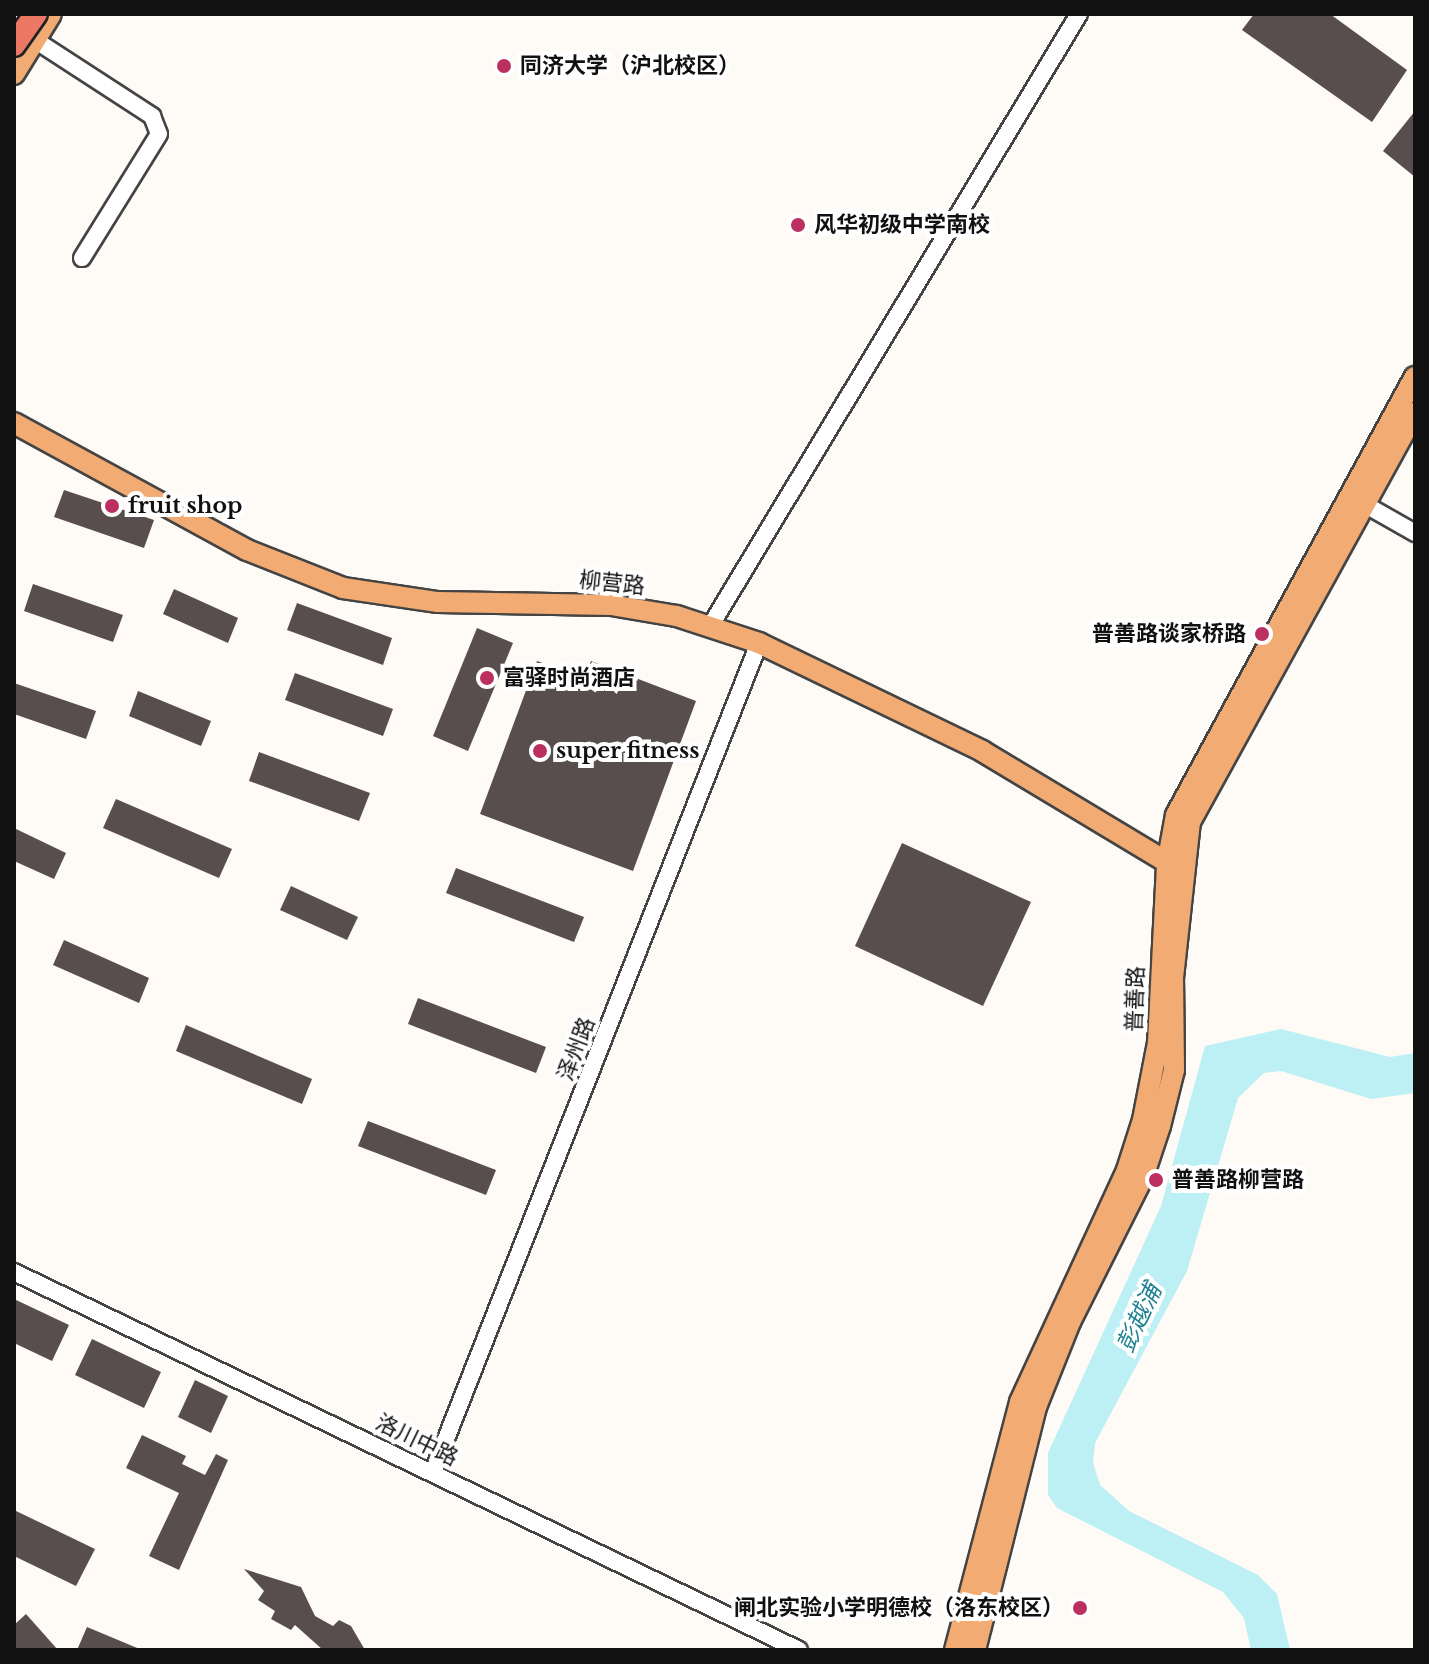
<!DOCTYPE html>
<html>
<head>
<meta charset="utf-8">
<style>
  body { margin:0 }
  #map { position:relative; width:1429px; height:1664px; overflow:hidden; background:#fefaf5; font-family:"Libre Baskerville","Noto Sans SC",serif }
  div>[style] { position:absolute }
  .water>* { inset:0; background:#bcf0f4 }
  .building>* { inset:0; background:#594e4e }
  .roads { filter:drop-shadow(2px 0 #444) drop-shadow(-2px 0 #444) drop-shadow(0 2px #444) drop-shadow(0 -2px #444) }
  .minor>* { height:16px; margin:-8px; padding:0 8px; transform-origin:8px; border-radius:8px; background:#fff }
  .major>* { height:20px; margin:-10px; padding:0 10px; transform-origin:10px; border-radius:10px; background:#f1ab73 }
  .bridges { filter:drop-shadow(2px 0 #222) drop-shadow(-2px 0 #222) drop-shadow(0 2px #222) drop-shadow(0 -2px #222) }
  .highway-bridge>* { height:22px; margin:-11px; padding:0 11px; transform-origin:11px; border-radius:11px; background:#ed7965 }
  .dots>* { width:22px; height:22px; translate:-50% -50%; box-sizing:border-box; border:4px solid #fff; border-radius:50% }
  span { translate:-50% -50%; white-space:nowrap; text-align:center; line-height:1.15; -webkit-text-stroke:8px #fff; paint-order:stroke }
  .poi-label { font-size:22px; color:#111; font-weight:700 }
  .left { translate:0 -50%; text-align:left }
  .right { translate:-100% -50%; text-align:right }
  .street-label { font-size:22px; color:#111 }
  .water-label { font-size:24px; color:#1e8290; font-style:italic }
  .frame { position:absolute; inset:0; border:16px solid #111; pointer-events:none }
</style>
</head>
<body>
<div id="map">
  <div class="water">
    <div style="clip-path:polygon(1281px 1029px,1390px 1057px,1415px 1053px,1415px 1093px,1371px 1099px,1281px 1071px,1264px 1073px,1238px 1098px,1187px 1271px,1095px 1443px,1093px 1463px,1100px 1485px,1129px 1511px,1258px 1575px,1277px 1594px,1290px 1650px,1251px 1650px,1244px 1618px,1223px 1592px,1057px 1508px,1048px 1495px,1048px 1453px,1161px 1206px,1205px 1046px)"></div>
  </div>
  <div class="building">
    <div style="clip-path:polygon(1254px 14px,1330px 14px,1407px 70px,1372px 122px,1242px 30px)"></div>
    <div style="clip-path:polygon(1415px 111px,1415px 177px,1383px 151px)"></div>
    <div style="clip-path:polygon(64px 490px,154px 520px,144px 548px,54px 517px)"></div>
    <div style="clip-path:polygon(33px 584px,123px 615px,113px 642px,24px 611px)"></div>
    <div style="clip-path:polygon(174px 589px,238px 618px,228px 643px,163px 614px)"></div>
    <div style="clip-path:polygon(297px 603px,392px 638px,383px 665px,287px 630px)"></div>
    <div style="clip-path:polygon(477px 628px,513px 643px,468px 751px,433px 736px)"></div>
    <div style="clip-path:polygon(537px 661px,585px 678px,591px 661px,696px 701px,633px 871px,480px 814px)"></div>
    <div style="clip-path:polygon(295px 673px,393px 709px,383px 736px,285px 700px)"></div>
    <div style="clip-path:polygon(14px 683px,96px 711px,86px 739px,14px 714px)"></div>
    <div style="clip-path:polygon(138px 691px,211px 721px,201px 746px,129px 716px)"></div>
    <div style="clip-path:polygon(259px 752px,370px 793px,359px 821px,249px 781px)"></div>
    <div style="clip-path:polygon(116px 799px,232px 849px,219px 878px,103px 828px)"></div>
    <div style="clip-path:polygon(14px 828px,66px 853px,54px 879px,14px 861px)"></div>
    <div style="clip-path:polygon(902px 843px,1031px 902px,983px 1006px,855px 946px)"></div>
    <div style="clip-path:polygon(456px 868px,584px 917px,574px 942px,446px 893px)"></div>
    <div style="clip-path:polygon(291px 886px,358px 917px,347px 940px,280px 910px)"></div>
    <div style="clip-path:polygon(64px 940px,149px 978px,139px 1003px,53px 965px)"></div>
    <div style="clip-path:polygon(418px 998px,546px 1047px,536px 1073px,408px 1024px)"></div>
    <div style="clip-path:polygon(186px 1025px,312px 1079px,302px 1104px,176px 1051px)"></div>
    <div style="clip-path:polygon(368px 1121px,496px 1170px,486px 1195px,358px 1146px)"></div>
    <div style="clip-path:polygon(14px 1299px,69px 1325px,52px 1361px,14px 1343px)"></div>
    <div style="clip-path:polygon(92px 1339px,161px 1372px,144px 1408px,75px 1375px)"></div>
    <div style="clip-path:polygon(195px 1380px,228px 1396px,211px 1433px,178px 1417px)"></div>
    <div style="clip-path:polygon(142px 1435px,186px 1456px,182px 1464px,205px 1475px,216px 1454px,228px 1460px,179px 1570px,149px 1556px,179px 1493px,126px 1468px)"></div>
    <div style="clip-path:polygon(14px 1510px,95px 1549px,76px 1586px,14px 1556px)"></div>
    <div style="clip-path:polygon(244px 1569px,301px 1587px,315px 1616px,333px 1626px,339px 1620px,351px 1626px,365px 1650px,323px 1650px,295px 1625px,291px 1630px,271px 1619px,275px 1611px,258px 1600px,264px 1591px)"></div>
    <div style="clip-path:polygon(26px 1614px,58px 1650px,14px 1650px,14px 1625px)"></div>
    <div style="clip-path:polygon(87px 1627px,142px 1650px,77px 1650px)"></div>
  </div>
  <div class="roads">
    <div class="minor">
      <div style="left:35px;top:40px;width:140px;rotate:33deg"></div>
      <div style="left:152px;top:116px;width:19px;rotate:69deg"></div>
      <div style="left:159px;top:134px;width:146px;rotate:121.8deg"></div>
      <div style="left:1357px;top:500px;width:67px;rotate:29.6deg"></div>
      <div style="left:711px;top:625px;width:713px;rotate:-58.94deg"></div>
      <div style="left:14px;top:1272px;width:871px;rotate:25.71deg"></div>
      <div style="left:433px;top:1472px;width:891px;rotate:-68.53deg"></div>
    </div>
    <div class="major">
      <div style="left:14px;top:74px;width:70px;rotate:-58.3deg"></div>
      <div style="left:14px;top:423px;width:265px;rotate:28.6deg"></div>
      <div style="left:247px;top:550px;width:103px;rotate:21.6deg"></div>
      <div style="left:343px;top:588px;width:96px;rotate:8.4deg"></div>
      <div style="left:438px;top:602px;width:173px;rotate:1deg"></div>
      <div style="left:611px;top:605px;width:67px;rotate:9.5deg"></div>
      <div style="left:677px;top:616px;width:86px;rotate:18.2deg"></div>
      <div style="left:759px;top:643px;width:248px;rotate:25.8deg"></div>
      <div style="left:982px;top:751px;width:229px;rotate:31deg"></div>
      <div style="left:955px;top:1650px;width:256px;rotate:-75.3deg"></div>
      <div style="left:1020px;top:1402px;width:255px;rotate:-65.2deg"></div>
      <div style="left:1127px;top:1170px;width:52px;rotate:-72.3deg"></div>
      <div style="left:1143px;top:1120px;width:78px;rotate:-79deg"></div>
      <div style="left:1158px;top:1043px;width:179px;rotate:-87.1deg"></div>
      <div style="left:1167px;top:864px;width:50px;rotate:-79.6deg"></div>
      <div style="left:1176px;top:815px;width:499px;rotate:-61.4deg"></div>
      <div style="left:975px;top:1650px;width:251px;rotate:-75.9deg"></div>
      <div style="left:1036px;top:1407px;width:92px;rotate:-68.2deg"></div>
      <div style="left:1070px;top:1322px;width:162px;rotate:-63.3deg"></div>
      <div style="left:1143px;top:1177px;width:54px;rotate:-71.6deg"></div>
      <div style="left:1160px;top:1126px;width:58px;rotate:-76deg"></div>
      <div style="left:1174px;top:1070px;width:92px;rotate:-90.6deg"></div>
      <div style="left:1173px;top:978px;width:157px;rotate:-83.8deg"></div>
      <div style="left:1190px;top:822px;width:467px;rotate:-61.2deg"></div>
    </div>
  </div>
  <div class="bridges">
    <div class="highway-bridge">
      <div style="left:14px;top:45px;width:38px;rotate:-55deg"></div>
    </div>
  </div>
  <div class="dots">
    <div style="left:504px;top:66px;background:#bb2f61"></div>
    <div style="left:798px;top:225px;background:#bb2f61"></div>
    <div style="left:112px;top:506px;background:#bb2f61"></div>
    <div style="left:1262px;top:634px;background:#bb2f61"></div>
    <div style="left:487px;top:678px;background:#bb2f61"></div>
    <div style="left:540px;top:751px;background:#bb2f61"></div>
    <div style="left:1156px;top:1180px;background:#bb2f61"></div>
    <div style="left:1080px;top:1608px;background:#bb2f61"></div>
  </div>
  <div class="poi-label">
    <span class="left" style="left:520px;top:66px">同济大学（沪北校区）</span>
    <span class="left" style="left:814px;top:225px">风华初级中学南校</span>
    <span class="left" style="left:128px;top:506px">fruit shop</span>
    <span class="right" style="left:1246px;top:634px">普善路谈家桥路</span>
    <span class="left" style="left:503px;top:678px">富驿时尚酒店</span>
    <span class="left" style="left:556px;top:751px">super fitness</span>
    <span class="left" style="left:1172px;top:1180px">普善路柳营路</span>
    <span class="right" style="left:1064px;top:1608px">闸北实验小学明德校（洛东校区）</span>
  </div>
  <div class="street-label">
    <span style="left:612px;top:583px;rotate:6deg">柳营路</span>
    <span style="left:1135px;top:999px;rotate:-88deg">普善路</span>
    <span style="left:576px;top:1049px;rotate:-69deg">泽州路</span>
    <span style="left:417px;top:1440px;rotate:26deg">洛川中路</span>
  </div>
  <div class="water-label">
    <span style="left:1139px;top:1318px;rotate:-65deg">彭越浦</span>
  </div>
  <div class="frame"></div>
</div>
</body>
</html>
